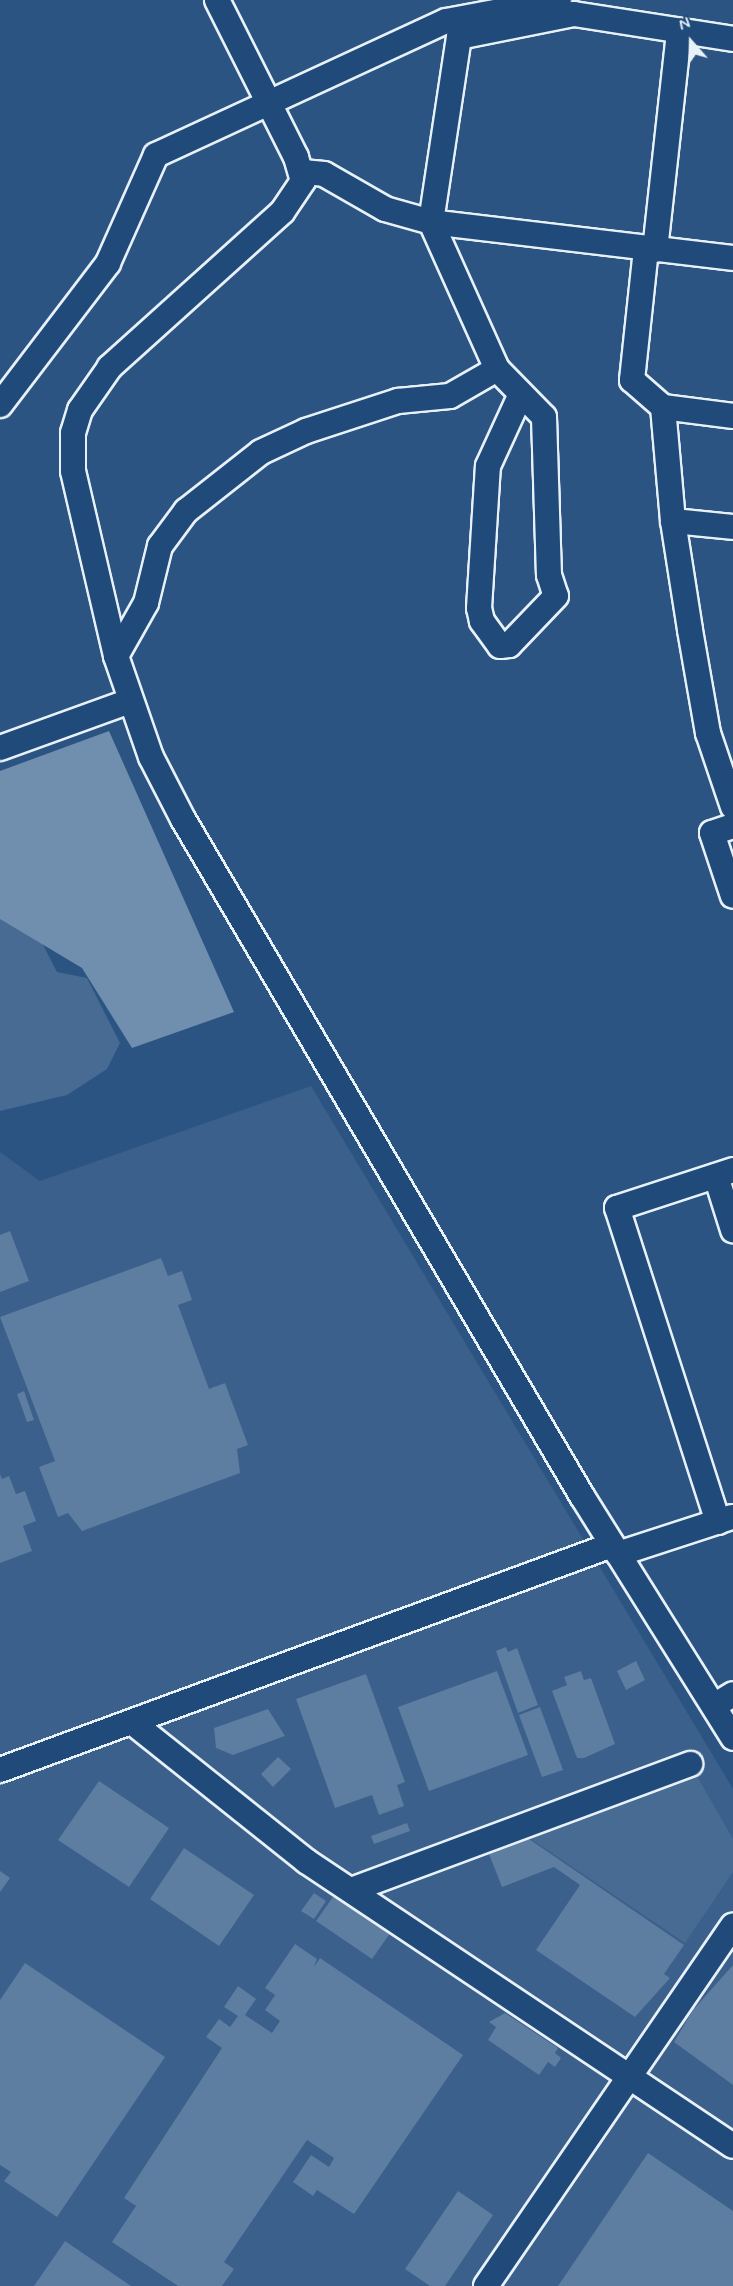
<!DOCTYPE html>
<html>
<head>
<meta charset="utf-8">
<style>
  body { margin:0 }
  #map { position:relative; width:733px; height:2286px; overflow:hidden; background:#2b5482; font-family:Mynerve,sans-serif }
  div>[style] { position:absolute }
  .built>* { inset:0; background:#3a608b }
  .green>* { inset:0; background:#476b93 }
  .water>* { inset:0; background:#708ead }
  .stream>* { height:5px; margin:-2.5px; padding:0 2.5px; transform-origin:2.5px; border-radius:2.5px; background:#708ead }
  .building>* { inset:0; background:#5d7da1 }
  .roads { filter:drop-shadow(2px 0 #e8f1f8) drop-shadow(-2px 0 #e8f1f8) drop-shadow(0 2px #e8f1f8) drop-shadow(0 -2px #e8f1f8) }
  .minor>* { height:24px; margin:-12px; padding:0 12px; transform-origin:12px; border-radius:12px; background:#1f4a7a }
  span { translate:-50% -50%; white-space:nowrap; text-align:center; line-height:1.15; -webkit-text-stroke:4.5px #1f4a7a; paint-order:stroke }
  .north { position:absolute; left:661px; top:12px; width:60px; height:60px; -webkit-text-stroke:4px #1f4a7a; paint-order:stroke; rotate:340deg; font-size:16px; font-weight:700; line-height:24px; text-align:center; color:#e8f1f8 }
  .north::after { content:''; display:block; margin:auto; width:21px; height:27px; background:#e8f1f8; clip-path:polygon(50% 0,100% 100%,50% 72%,0 100%) }
</style>
</head>
<body>
<div id="map">
  <div class="built">
    <div style="clip-path:polygon(311px 1086px,733px 1789px,733px 2286px,0 2286px,0 1152px,40px 1181px)"></div>
  </div>
  <div class="green">
    <div style="clip-path:polygon(0 914px,38px 935px,57px 972px,87px 978px,120px 1043px,107px 1069px,67px 1095px,0 1111px)"></div>
    <div style="clip-path:polygon(693px 1769px,733px 1839px,733px 1872px,685px 1943px,522px 1833px)"></div>
  </div>
  <div class="water">
    <div style="clip-path:polygon(109px 731px,234px 1012px,132px 1048px,82px 968px,0 919px,0 771px)"></div>
  </div>
  <div class="stream">
    <div style="left:565px;top:3px;width:13px;rotate:-13deg"></div>
  </div>
  <div class="building">
    <div style="clip-path:polygon(10px 1231px,29px 1281px,0 1292px,0 1235px)"></div>
    <div style="clip-path:polygon(161px 1258px,168px 1276px,182px 1271px,192px 1300px,178px 1305px,209px 1389px,225px 1383px,248px 1445px,237px 1449px,240px 1473px,82px 1531px,68px 1513px,58px 1517px,39px 1467px,55px 1461px,0 1317px)"></div>
    <div style="clip-path:polygon(24px 1391px,34px 1420px,27px 1422px,17px 1394px)"></div>
    <div style="clip-path:polygon(0 1474px,2px 1479px,9px 1476px,16px 1494px,25px 1491px,36px 1521px,23px 1526px,32px 1551px,0 1563px)"></div>
    <div style="clip-path:polygon(506px 1647px,508px 1652px,517px 1648px,538px 1705px,518px 1713px,496px 1651px)"></div>
    <div style="clip-path:polygon(636px 1661px,645px 1680px,626px 1690px,617px 1671px)"></div>
    <div style="clip-path:polygon(497px 1671px,528px 1755px,429px 1791px,398px 1707px)"></div>
    <div style="clip-path:polygon(581px 1671px,584px 1680px,591px 1678px,615px 1744px,584px 1758px,577px 1758px,552px 1691px,567px 1685px,564px 1677px)"></div>
    <div style="clip-path:polygon(366px 1674px,405px 1782px,397px 1785px,404px 1806px,379px 1815px,372px 1795px,335px 1808px,296px 1699px)"></div>
    <div style="clip-path:polygon(540px 1707px,563px 1770px,542px 1777px,519px 1715px)"></div>
    <div style="clip-path:polygon(268px 1709px,285px 1736px,233px 1755px,216px 1748px,214px 1728px)"></div>
    <div style="clip-path:polygon(278px 1757px,291px 1769px,273px 1787px,261px 1774px)"></div>
    <div style="clip-path:polygon(99px 1781px,169px 1828px,129px 1887px,58px 1840px)"></div>
    <div style="clip-path:polygon(407px 1823px,410px 1831px,374px 1844px,371px 1836px)"></div>
    <div style="clip-path:polygon(529px 1839px,684px 1945px,664px 1974px,670px 1978px,635px 2017px,536px 1950px,580px 1885px,554px 1867px,502px 1887px,489px 1854px)"></div>
    <div style="clip-path:polygon(184px 1848px,254px 1895px,219px 1946px,150px 1899px)"></div>
    <div style="clip-path:polygon(0 1871px,10px 1878px,0 1892px)"></div>
    <div style="clip-path:polygon(314px 1893px,326px 1901px,314px 1919px,301px 1911px)"></div>
    <div style="clip-path:polygon(335px 1894px,391px 1932px,372px 1959px,316px 1921px)"></div>
    <div style="clip-path:polygon(295px 1944px,317px 1959px,314px 1967px,320px 1958px,463px 2055px,354px 2214px,317px 2190px,313px 2196px,293px 2182px,311px 2155px,329px 2167px,334px 2158px,307px 2140px,224px 2262px,234px 2269px,222px 2286px,178px 2286px,112px 2242px,136px 2206px,124px 2198px,222px 2048px,206px 2037px,219px 2019px,230px 2027px,238px 2016px,224px 2007px,238px 1986px,256px 1999px,245px 2015px,272px 2033px,280px 2021px,265px 2010px,275px 1995px,265px 1988px)"></div>
    <div style="clip-path:polygon(25px 1963px,165px 2057px,57px 2217px,4px 2181px,11px 2172px,0 2165px,0 2000px)"></div>
    <div style="clip-path:polygon(733px 1965px,733px 2085px,674px 2042px,693px 2010px)"></div>
    <div style="clip-path:polygon(505px 2013px,558px 2048px,555px 2053px,561px 2058px,555px 2067px,548px 2062px,539px 2075px,488px 2040px,496px 2027px,489px 2022px)"></div>
    <div style="clip-path:polygon(648px 2153px,733px 2211px,733px 2286px,558px 2286px)"></div>
    <div style="clip-path:polygon(458px 2191px,493px 2215px,445px 2286px,430px 2286px,405px 2269px)"></div>
    <div style="clip-path:polygon(65px 2241px,131px 2286px,34px 2286px)"></div>
  </div>
  <div class="roads">
    <div class="minor">
      <div style="left:217px;top:0;width:176px;rotate:63.3deg"></div>
      <div style="left:296px;top:157px;width:25px;rotate:74deg"></div>
      <div style="left:303px;top:181px;width:37px;rotate:124deg"></div>
      <div style="left:282px;top:212px;width:232px;rotate:138deg"></div>
      <div style="left:110px;top:367px;width:52px;rotate:124.9deg"></div>
      <div style="left:80px;top:410px;width:24px;rotate:107deg"></div>
      <div style="left:73px;top:433px;width:38px;rotate:90deg"></div>
      <div style="left:73px;top:471px;width:190px;rotate:76.9deg"></div>
      <div style="left:116px;top:656px;width:107px;rotate:70.9deg"></div>
      <div style="left:151px;top:757px;width:70px;rotate:62.7deg"></div>
      <div style="left:183px;top:819px;width:786px;rotate:59.49deg"></div>
      <div style="left:582px;top:1496px;width:285px;rotate:58deg"></div>
      <div style="left:303px;top:172px;width:21px;rotate:5deg"></div>
      <div style="left:324px;top:174px;width:70px;rotate:29.8deg"></div>
      <div style="left:385px;top:209px;width:48px;rotate:15.8deg"></div>
      <div style="left:431px;top:222px;width:304px;rotate:6.8deg"></div>
      <div style="left:646px;top:249px;width:132px;rotate:96.1deg"></div>
      <div style="left:632px;top:380px;width:41px;rotate:41.1deg"></div>
      <div style="left:663px;top:407px;width:71px;rotate:7.3deg"></div>
      <div style="left:655px;top:250px;width:218px;rotate:-83.7deg"></div>
      <div style="left:497px;top:369px;width:67px;rotate:45.6deg"></div>
      <div style="left:544px;top:417px;width:158px;rotate:88.2deg"></div>
      <div style="left:549px;top:575px;width:22px;rotate:72deg"></div>
      <div style="left:556px;top:596px;width:68px;rotate:133.8deg"></div>
      <div style="left:509px;top:645px;width:9px;rotate:174deg"></div>
      <div style="left:500px;top:646px;width:31px;rotate:-126deg"></div>
      <div style="left:482px;top:621px;width:13px;rotate:-103deg"></div>
      <div style="left:479px;top:608px;width:142px;rotate:-86.4deg"></div>
      <div style="left:488px;top:466px;width:79px;rotate:-65.4deg"></div>
      <div style="left:0;top:405px;width:178px;rotate:-52.7deg"></div>
      <div style="left:108px;top:263px;width:118px;rotate:-66deg"></div>
      <div style="left:156px;top:155px;width:319px;rotate:-24.8deg"></div>
      <div style="left:446px;top:21px;width:115px;rotate:-10.5deg"></div>
      <div style="left:663px;top:407px;width:114px;rotate:85deg"></div>
      <div style="left:673px;top:521px;width:110px;rotate:81.1deg"></div>
      <div style="left:690px;top:630px;width:105px;rotate:80.1deg"></div>
      <div style="left:708px;top:733px;width:78px;rotate:71.3deg"></div>
      <div style="left:673px;top:521px;width:60px;rotate:5.7deg"></div>
      <div style="left:116px;top:656px;width:61px;rotate:-60.5deg"></div>
      <div style="left:146px;top:603px;width:59px;rotate:-76.2deg"></div>
      <div style="left:160px;top:546px;width:44px;rotate:-53.4deg"></div>
      <div style="left:186px;top:511px;width:95px;rotate:-38.2deg"></div>
      <div style="left:261px;top:452px;width:50px;rotate:-25deg"></div>
      <div style="left:306px;top:431px;width:97px;rotate:-18.1deg"></div>
      <div style="left:398px;top:401px;width:52px;rotate:-5.5deg"></div>
      <div style="left:450px;top:396px;width:54px;rotate:-29.9deg"></div>
      <div style="left:497px;top:369px;width:161px;rotate:-114.2deg"></div>
      <div style="left:431px;top:222px;width:187px;rotate:-81.4deg"></div>
      <div style="left:459px;top:37px;width:117px;rotate:-11.3deg"></div>
      <div style="left:574px;top:14px;width:161px;rotate:8.9deg"></div>
      <div style="left:0;top:748px;width:138px;rotate:-19.9deg"></div>
      <div style="left:733px;top:826px;width:22px;rotate:162deg"></div>
      <div style="left:712px;top:833px;width:66px;rotate:71.6deg"></div>
      <div style="left:716px;top:1176px;width:57px;rotate:72.5deg"></div>
      <div style="left:718px;top:1522px;width:330px;rotate:-107.8deg"></div>
      <div style="left:617px;top:1208px;width:122px;rotate:-18.1deg"></div>
      <div style="left:618px;top:1554px;width:120px;rotate:-18deg"></div>
      <div style="left:714px;top:1706px;width:22px;rotate:-32deg"></div>
      <div style="left:132px;top:1722px;width:223px;rotate:38.6deg"></div>
      <div style="left:306px;top:1861px;width:513px;rotate:33.72deg"></div>
      <div style="left:0;top:1770px;width:652px;rotate:-20.19deg"></div>
      <div style="left:351px;top:1890px;width:362px;rotate:-20.4deg"></div>
      <div style="left:486px;top:2286px;width:437px;rotate:-55.6deg"></div>
    </div>
  </div>
  <div class="north">N</div>
</div>
</body>
</html>
